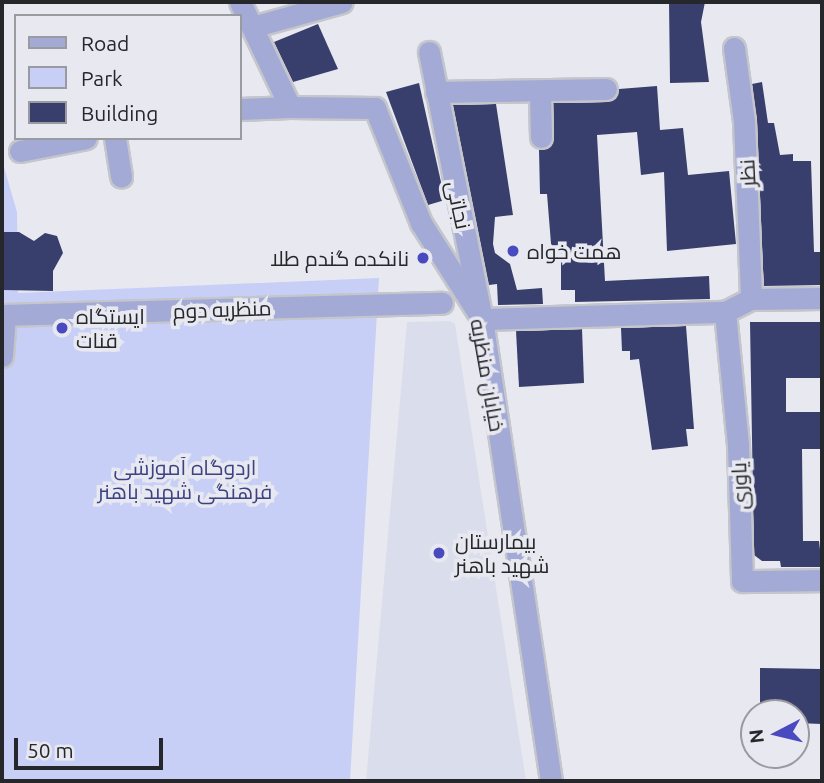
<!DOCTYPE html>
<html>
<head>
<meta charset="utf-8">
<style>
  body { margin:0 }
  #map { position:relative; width:824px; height:783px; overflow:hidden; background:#e8e9f0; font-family:Ubuntu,Cairo,sans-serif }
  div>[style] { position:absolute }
  .built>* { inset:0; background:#daddeb }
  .green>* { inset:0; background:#c8cff6 }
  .building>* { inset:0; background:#393f6c }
  .roads { filter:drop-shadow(2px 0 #c5c6cc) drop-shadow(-2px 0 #c5c6cc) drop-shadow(0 2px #c5c6cc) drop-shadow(0 -2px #c5c6cc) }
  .street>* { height:21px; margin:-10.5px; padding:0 10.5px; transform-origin:10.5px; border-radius:10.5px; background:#a3aad5 }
  .dots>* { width:19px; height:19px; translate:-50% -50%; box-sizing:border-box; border:4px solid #e8e9f0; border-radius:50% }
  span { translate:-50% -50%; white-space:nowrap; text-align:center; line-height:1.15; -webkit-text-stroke:7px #e8e9f0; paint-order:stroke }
  .street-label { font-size:21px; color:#26272a }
  .poi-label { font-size:21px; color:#26272a }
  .left { translate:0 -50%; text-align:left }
  .right { translate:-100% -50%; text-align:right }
  .park-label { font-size:21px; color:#3d4283 }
  .frame { position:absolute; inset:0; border:4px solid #26272a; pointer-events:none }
  .legend { position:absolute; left:14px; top:14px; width:228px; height:126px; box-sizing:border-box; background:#e8e9f0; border:2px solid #9a9ba1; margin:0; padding:9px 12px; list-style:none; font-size:21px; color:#26272a }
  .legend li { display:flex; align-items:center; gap:14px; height:35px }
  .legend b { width:35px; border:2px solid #9a9ba1 }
  .north { position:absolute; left:740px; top:699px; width:70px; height:70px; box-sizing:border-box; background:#e8e9f0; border:2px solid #9a9ba1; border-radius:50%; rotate:263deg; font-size:19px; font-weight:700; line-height:28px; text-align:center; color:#26272a }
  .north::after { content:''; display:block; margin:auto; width:24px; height:32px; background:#494ac0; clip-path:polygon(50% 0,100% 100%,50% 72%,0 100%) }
  .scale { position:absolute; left:14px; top:738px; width:149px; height:32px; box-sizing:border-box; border:4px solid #26272a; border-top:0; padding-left:9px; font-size:21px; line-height:24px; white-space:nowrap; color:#26272a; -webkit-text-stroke:5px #e8e9f0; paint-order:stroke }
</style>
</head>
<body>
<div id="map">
  <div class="built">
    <div style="clip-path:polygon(450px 321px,455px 324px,526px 781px,366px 781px,407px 322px)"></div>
  </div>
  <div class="green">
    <div style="clip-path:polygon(2px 160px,17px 212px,18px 293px,379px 278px,350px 781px,2px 781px)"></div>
  </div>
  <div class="building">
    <div style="clip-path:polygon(669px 2px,705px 2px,701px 22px,709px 82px,670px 83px)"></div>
    <div style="clip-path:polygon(318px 24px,338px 69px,293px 82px,274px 42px)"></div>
    <div style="clip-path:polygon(762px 82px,768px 123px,774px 123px,780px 155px,793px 154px,793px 161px,811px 161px,814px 252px,822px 252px,822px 285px,764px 286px,752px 84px)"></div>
    <div style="clip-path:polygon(419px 83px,445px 200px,428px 205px,386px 92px)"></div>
    <div style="clip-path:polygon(657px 86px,660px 130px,683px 128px,688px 175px,729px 171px,736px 244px,667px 251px,664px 172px,641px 175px,637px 132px,597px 135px,605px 281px,709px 276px,710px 299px,575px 302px,575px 290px,561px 290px,561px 256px,552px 256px,547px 194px,540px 194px,539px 150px,553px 143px,553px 103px,607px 102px,619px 89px)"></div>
    <div style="clip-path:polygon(496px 104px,513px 215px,495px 217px,493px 244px,495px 253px,510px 264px,517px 290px,542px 288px,543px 304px,498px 305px,497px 284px,489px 285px,453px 105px)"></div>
    <div style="clip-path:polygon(4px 232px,19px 232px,34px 241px,45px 233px,57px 236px,63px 253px,53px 271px,53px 291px,3px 290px)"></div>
    <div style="clip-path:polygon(750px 322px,822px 322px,822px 378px,786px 378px,786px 412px,822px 412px,822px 449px,802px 449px,803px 541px,819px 541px,822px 567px,781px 567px,780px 561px,762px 561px,754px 555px)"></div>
    <div style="clip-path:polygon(686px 326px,694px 429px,686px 429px,688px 446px,652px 450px,639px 359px,630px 360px,630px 351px,622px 351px,621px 328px)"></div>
    <div style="clip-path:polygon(582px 329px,584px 383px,519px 387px,516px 331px)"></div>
    <div style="clip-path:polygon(760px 668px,822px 669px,822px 724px,796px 723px,796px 713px,760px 713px)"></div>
  </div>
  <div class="roads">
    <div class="street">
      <div style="left:240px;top:2px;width:116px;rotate:64.5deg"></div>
      <div style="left:290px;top:107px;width:85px;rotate:0.7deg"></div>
      <div style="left:375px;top:108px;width:124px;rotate:68.2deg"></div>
      <div style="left:421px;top:223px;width:114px;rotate:57.6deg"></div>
      <div style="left:482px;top:319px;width:467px;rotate:81.5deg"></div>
      <div style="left:252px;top:27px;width:93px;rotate:-15.5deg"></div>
      <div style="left:734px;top:48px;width:74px;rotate:82.2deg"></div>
      <div style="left:744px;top:121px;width:178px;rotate:87.7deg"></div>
      <div style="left:429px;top:52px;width:272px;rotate:78.8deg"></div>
      <div style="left:482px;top:319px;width:243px;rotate:-1.7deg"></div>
      <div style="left:725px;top:312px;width:29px;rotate:-27deg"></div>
      <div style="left:751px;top:299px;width:71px;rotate:-0.8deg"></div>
      <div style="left:436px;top:92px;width:170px;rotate:-1deg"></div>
      <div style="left:540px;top:93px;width:44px;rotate:88.7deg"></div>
      <div style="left:240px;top:109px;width:50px;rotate:-2.3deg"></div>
      <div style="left:115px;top:138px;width:39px;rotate:81deg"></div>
      <div style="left:20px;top:151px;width:67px;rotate:-11.1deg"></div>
      <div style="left:725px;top:312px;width:133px;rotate:84.4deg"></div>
      <div style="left:738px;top:444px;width:137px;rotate:88.3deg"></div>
      <div style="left:742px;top:581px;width:80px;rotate:-0.7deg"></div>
      <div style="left:2px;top:315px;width:440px;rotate:-1.6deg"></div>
      <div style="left:2px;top:356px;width:41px;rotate:-85.8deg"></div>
    </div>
  </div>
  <div class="dots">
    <div style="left:513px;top:251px;background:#494ac0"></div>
    <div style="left:423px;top:258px;background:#494ac0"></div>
    <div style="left:62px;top:328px;background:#494ac0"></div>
    <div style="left:439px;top:553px;background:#494ac0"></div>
  </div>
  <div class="street-label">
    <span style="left:747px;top:173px;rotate:-93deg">نظر</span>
    <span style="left:459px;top:205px;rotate:78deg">نجاتی</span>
    <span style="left:222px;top:309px;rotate:-2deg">منظریه دوم</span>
    <span style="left:488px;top:375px;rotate:80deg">خیابان منظریه</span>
    <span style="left:739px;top:486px;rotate:-92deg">یاوری</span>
  </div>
  <div class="poi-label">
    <span class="left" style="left:527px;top:251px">همت خواه</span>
    <span class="right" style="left:409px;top:258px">نانکده گندم طلا</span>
    <span class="left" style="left:76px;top:328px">ایستگاه<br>قنات</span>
    <span class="left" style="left:455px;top:553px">بیمارستان<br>شهید باهنر</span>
  </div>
  <div class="park-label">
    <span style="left:185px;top:479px">اردوگاه آموزشی<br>فرهنگی شهید باهنر</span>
  </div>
  <div class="frame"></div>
  <ul class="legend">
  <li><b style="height:9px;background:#a3aad5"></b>Road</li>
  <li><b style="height:19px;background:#c8cff6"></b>Park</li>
  <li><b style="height:19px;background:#393f6c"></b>Building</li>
  </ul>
  <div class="north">N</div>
  <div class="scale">50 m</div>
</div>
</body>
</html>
